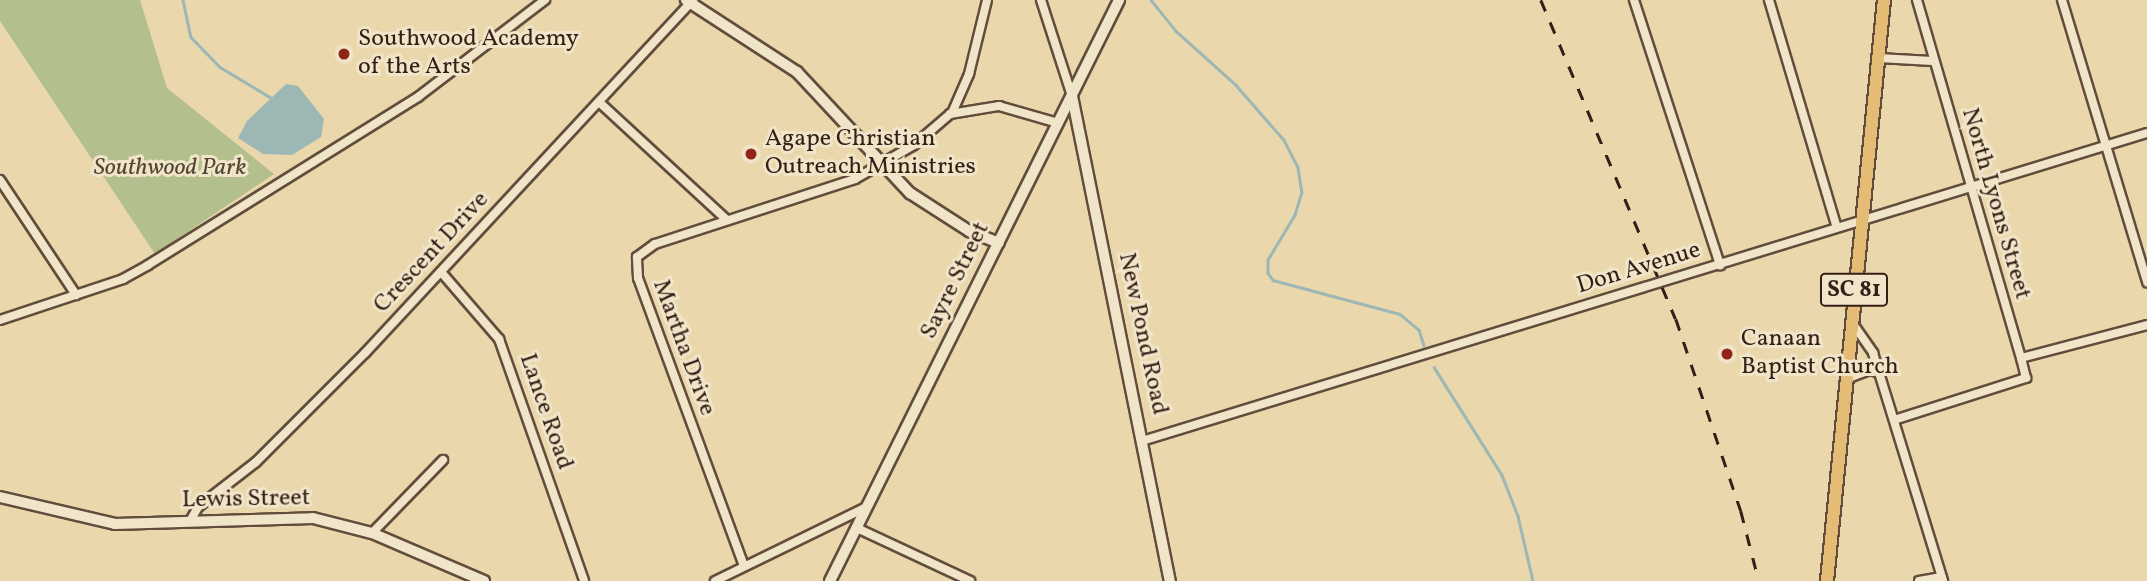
<!DOCTYPE html>
<html>
<head>
<meta charset="utf-8">
<style>
  body { margin:0 }
  #map { position:relative; width:2147px; height:581px; overflow:hidden; background:#ead7ac; font-family:Vollkorn,serif }
  div>[style] { position:absolute }
  .green>* { inset:0; background:#b3bf8c }
  .water>* { inset:0; background:#9db7b5 }
  .stream>* { height:2.5px; margin:-1.25px; padding:0 1.25px; transform-origin:1.25px; border-radius:1.25px; background:#9db7b5 }
  .roads { filter:drop-shadow(2px 0 #624d3c) drop-shadow(-2px 0 #624d3c) drop-shadow(0 2px #624d3c) drop-shadow(0 -2px #624d3c) }
  .minor>* { height:8px; margin:-4px; padding:0 4px; transform-origin:4px; border-radius:4px; background:#f1e5c9 }
  .tertiary>* { height:10px; margin:-5px; padding:0 5px; transform-origin:5px; border-radius:5px; background:#f1e5c9 }
  .secondary>* { height:10px; margin:-5px; padding:0 5px; transform-origin:5px; border-radius:5px; background:#f1e5c9 }
  .primary>* { height:12px; margin:-6px; padding:0 6px; transform-origin:6px; border-radius:6px; background:#e5bc76 }
  .rail>* { height:2.5px; margin-top:-1.25px; transform-origin:0; background:repeating-linear-gradient(90deg,#341f16 0 12px,transparent 0 24px) }
  .dots>* { width:19px; height:19px; translate:-50% -50%; box-sizing:border-box; border:4px solid #f1e5c9; border-radius:50% }
  span { translate:-50% -50%; white-space:nowrap; text-align:center; line-height:1.15; -webkit-text-stroke:6px #f1e5c9; paint-order:stroke }
  .shield-label span { padding:2px 5px; background:#f1e5c9; border:2px solid; border-radius:5px; -webkit-text-stroke-width:0 }
  .shield-label { font-size:23px; color:#341f16; font-weight:700 }
  .poi-label { font-size:24px; color:#341f16 }
  .left { translate:0 -50%; text-align:left }
  .park-label { font-size:24px; color:#544734; font-style:italic }
  .street-label { font-size:24px; color:#341f16 }
</style>
</head>
<body>
<div id="map">
  <div class="green">
    <div style="clip-path:polygon(0 0,140px 0,167px 88px,274px 174px,155px 254px,0 21px)"></div>
  </div>
  <div class="water">
    <div style="clip-path:polygon(286px 84px,298px 86px,324px 119px,321px 137px,292px 155px,263px 154px,238px 138px,247px 121px)"></div>
  </div>
  <div class="stream">
    <div style="left:183px;top:0;width:38px;rotate:78deg"></div>
    <div style="left:191px;top:37px;width:42px;rotate:46deg"></div>
    <div style="left:220px;top:67px;width:58px;rotate:31deg"></div>
    <div style="left:1151px;top:0;width:40px;rotate:51deg"></div>
    <div style="left:1176px;top:31px;width:81px;rotate:42deg"></div>
    <div style="left:1236px;top:85px;width:73px;rotate:48.9deg"></div>
    <div style="left:1284px;top:140px;width:31px;rotate:63deg"></div>
    <div style="left:1298px;top:168px;width:24px;rotate:81deg"></div>
    <div style="left:1302px;top:192px;width:24px;rotate:107deg"></div>
    <div style="left:1295px;top:215px;width:52px;rotate:121deg"></div>
    <div style="left:1268px;top:260px;width:13px;rotate:90deg"></div>
    <div style="left:1268px;top:273px;width:9px;rotate:54deg"></div>
    <div style="left:1273px;top:280px;width:131px;rotate:15deg"></div>
    <div style="left:1400px;top:314px;width:25px;rotate:40deg"></div>
    <div style="left:1419px;top:330px;width:16px;rotate:72deg"></div>
    <div style="left:1434px;top:367px;width:128px;rotate:57.8deg"></div>
    <div style="left:1502px;top:475px;width:44px;rotate:68.7deg"></div>
    <div style="left:1518px;top:516px;width:67px;rotate:77deg"></div>
  </div>
  <div class="roads">
    <div class="minor">
      <div style="left:1041px;top:0;width:101px;rotate:72.1deg"></div>
      <div style="left:1634px;top:0;width:279px;rotate:72deg"></div>
      <div style="left:1769px;top:0;width:235px;rotate:73.4deg"></div>
      <div style="left:1917px;top:0;width:373px;rotate:73.8deg"></div>
      <div style="left:2062px;top:0;width:295px;rotate:73.2deg"></div>
      <div style="left:1878px;top:58px;width:55px;rotate:3.1deg"></div>
      <div style="left:599px;top:102px;width:173px;rotate:42.7deg"></div>
      <div style="left:952px;top:113px;width:43px;rotate:-66.4deg"></div>
      <div style="left:969px;top:74px;width:76px;rotate:-76.3deg"></div>
      <div style="left:0;top:180px;width:138px;rotate:56.5deg"></div>
      <div style="left:441px;top:272px;width:89px;rotate:49.1deg"></div>
      <div style="left:499px;top:339px;width:256px;rotate:70.6deg"></div>
      <div style="left:0;top:320px;width:130px;rotate:-18.4deg"></div>
      <div style="left:123px;top:279px;width:29px;rotate:-29deg"></div>
      <div style="left:148px;top:265px;width:318px;rotate:-31.9deg"></div>
      <div style="left:418px;top:97px;width:160px;rotate:-37.4deg"></div>
      <div style="left:1851px;top:321px;width:39px;rotate:55deg"></div>
      <div style="left:1873px;top:353px;width:239px;rotate:72.9deg"></div>
      <div style="left:1846px;top:379px;width:26px;rotate:-21deg"></div>
      <div style="left:1870px;top:370px;width:10px;rotate:17deg"></div>
      <div style="left:1894px;top:420px;width:139px;rotate:-17.7deg"></div>
      <div style="left:2026px;top:378px;width:21px;rotate:-104deg"></div>
      <div style="left:2021px;top:358px;width:130px;rotate:-14.7deg"></div>
      <div style="left:1142px;top:441px;width:1051px;rotate:-17.04deg"></div>
      <div style="left:190px;top:521px;width:16px;rotate:-60deg"></div>
      <div style="left:198px;top:507px;width:73px;rotate:-37.8deg"></div>
      <div style="left:256px;top:462px;width:154px;rotate:-45deg"></div>
      <div style="left:365px;top:353px;width:482px;rotate:-47.1deg"></div>
      <div style="left:857px;top:528px;width:125px;rotate:25.1deg"></div>
      <div style="left:372px;top:533px;width:102px;rotate:-45.8deg"></div>
      <div style="left:744px;top:566px;width:307px;rotate:-110.2deg"></div>
      <div style="left:638px;top:278px;width:21px;rotate:-93deg"></div>
      <div style="left:637px;top:257px;width:22px;rotate:-36deg"></div>
      <div style="left:655px;top:244px;width:210px;rotate:-18deg"></div>
      <div style="left:855px;top:179px;width:68px;rotate:-30deg"></div>
      <div style="left:914px;top:145px;width:48px;rotate:-40.7deg"></div>
      <div style="left:950px;top:114px;width:50px;rotate:-9.3deg"></div>
      <div style="left:999px;top:106px;width:61px;rotate:16.1deg"></div>
      <div style="left:715px;top:581px;width:169px;rotate:-26deg"></div>
      <div style="left:1919px;top:581px;width:23px;rotate:-10deg"></div>
    </div>
    <div class="tertiary">
      <div style="left:686px;top:0;width:132px;rotate:33deg"></div>
      <div style="left:797px;top:72px;width:166px;rotate:47deg"></div>
      <div style="left:910px;top:193px;width:70px;rotate:32.8deg"></div>
      <div style="left:969px;top:231px;width:32px;rotate:22deg"></div>
      <div style="left:1072px;top:96px;width:495px;rotate:78.6deg"></div>
      <div style="left:0;top:497px;width:118px;rotate:13.2deg"></div>
      <div style="left:115px;top:524px;width:198px;rotate:-1.7deg"></div>
      <div style="left:313px;top:518px;width:61px;rotate:14.3deg"></div>
      <div style="left:372px;top:533px;width:122px;rotate:23.2deg"></div>
    </div>
    <div class="secondary">
      <div style="left:830px;top:581px;width:649px;rotate:-63.55deg"></div>
    </div>
    <div class="primary">
      <div style="left:1827px;top:581px;width:584px;rotate:-84.4deg"></div>
    </div>
  </div>
  <div class="rail">
    <div style="left:1541px;top:0;width:346px;rotate:67.1deg"></div>
    <div style="left:1676px;top:319px;width:203px;rotate:71.3deg"></div>
    <div style="left:1741px;top:511px;width:72px;rotate:75.6deg"></div>
  </div>
  <div class="dots">
    <div style="left:344px;top:54px;background:#8f2418"></div>
    <div style="left:751px;top:154px;background:#8f2418"></div>
    <div style="left:1727px;top:354px;background:#8f2418"></div>
  </div>
  <div class="shield-label">
    <span style="left:1854px;top:290px">SC 81</span>
  </div>
  <div class="poi-label">
    <span class="left" style="left:358px;top:54px">Southwood Academy<br>of the Arts</span>
    <span class="left" style="left:765px;top:154px">Agape Christian<br>Outreach Ministries</span>
    <span class="left" style="left:1741px;top:354px">Canaan<br>Baptist Church</span>
  </div>
  <div class="park-label">
    <span style="left:170px;top:169px">Southwood Park</span>
  </div>
  <div class="street-label">
    <span style="left:1995px;top:204px;rotate:74deg">North Lyons Street</span>
    <span style="left:432px;top:253px;rotate:-47deg">Crescent Drive</span>
    <span style="left:1639px;top:269px;rotate:-17deg">Don Avenue</span>
    <span style="left:956px;top:281px;rotate:-64deg">Sayre Street</span>
    <span style="left:1142px;top:334px;rotate:78deg">New Pond Road</span>
    <span style="left:683px;top:348px;rotate:70deg">Martha Drive</span>
    <span style="left:545px;top:412px;rotate:71deg">Lance Road</span>
    <span style="left:246px;top:500px;rotate:-1deg">Lewis Street</span>
  </div>
</div>
</body>
</html>
